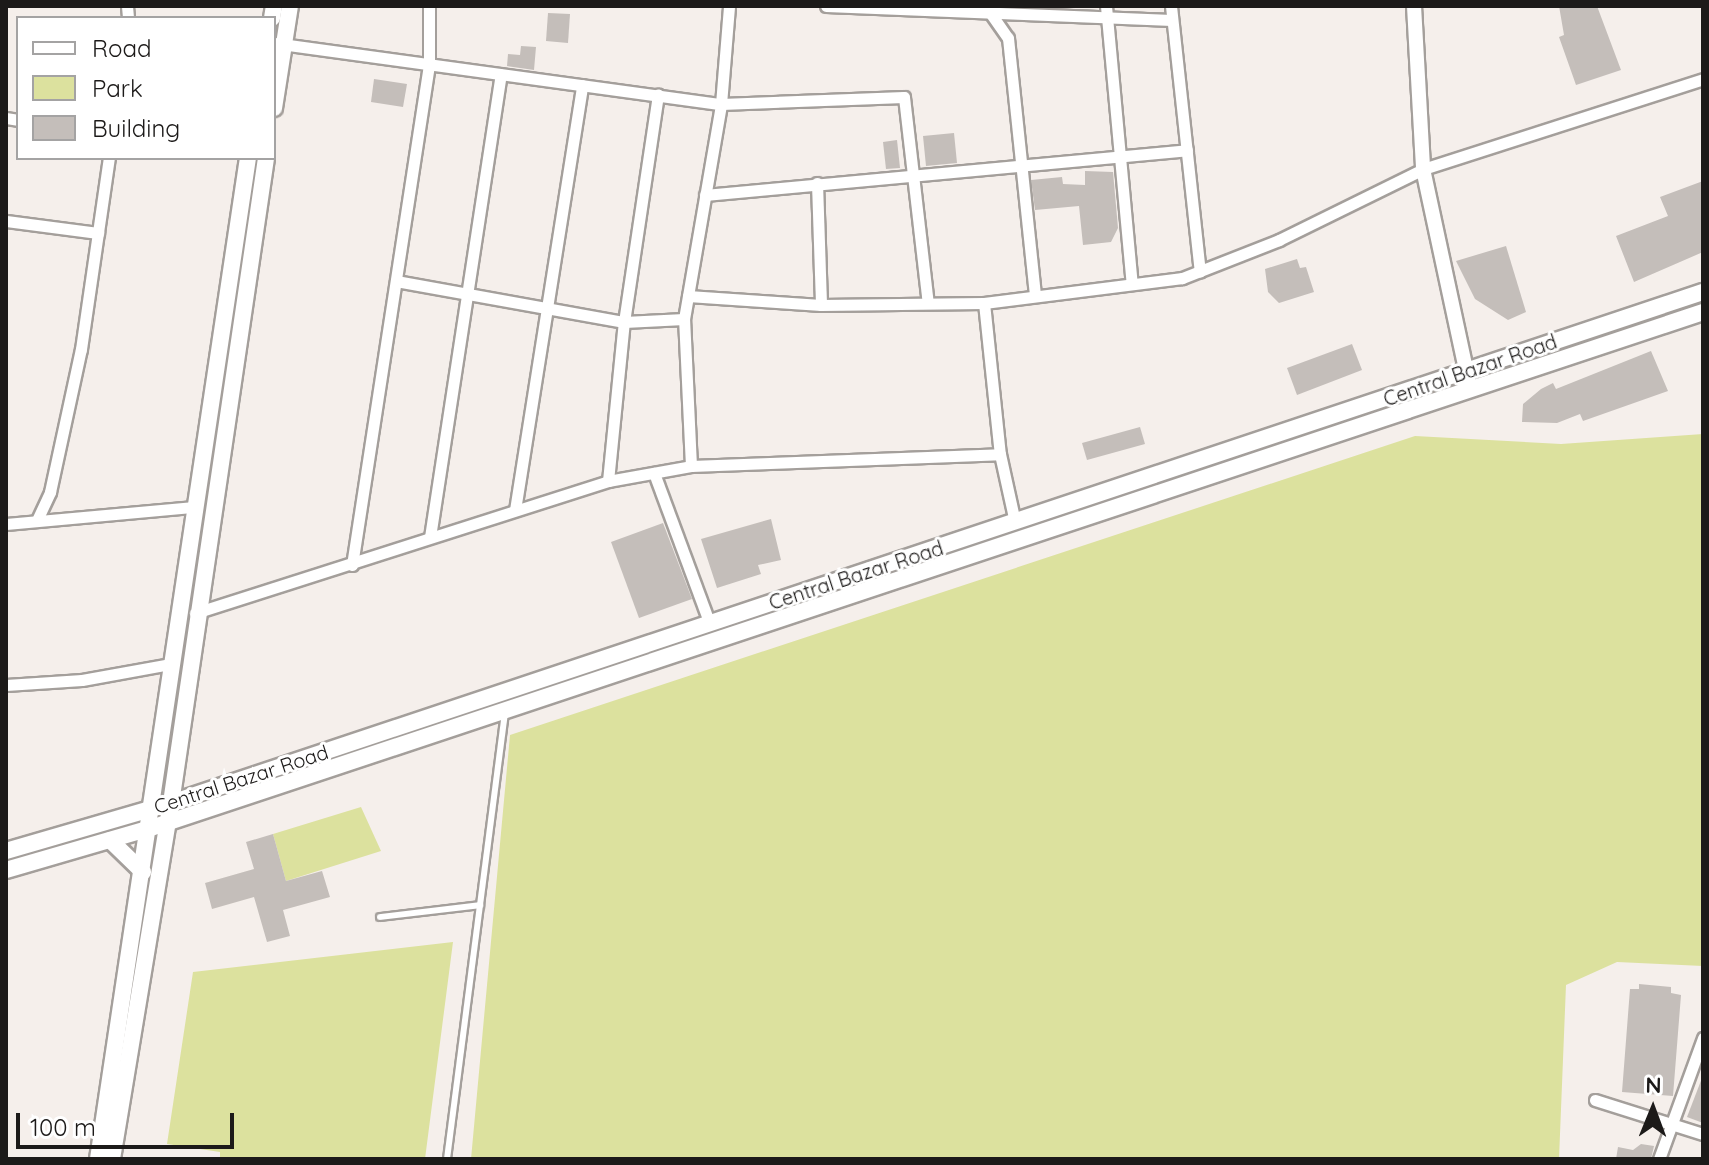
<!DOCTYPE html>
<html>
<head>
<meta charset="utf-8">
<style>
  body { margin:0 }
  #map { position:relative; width:1709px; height:1165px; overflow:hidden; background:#f5efeb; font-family:Quicksand,sans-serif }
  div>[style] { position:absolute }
  .green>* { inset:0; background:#dce19e }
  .building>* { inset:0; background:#c4beba }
  .roads { filter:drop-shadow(2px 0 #a49f9b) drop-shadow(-2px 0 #a49f9b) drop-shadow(0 2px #a49f9b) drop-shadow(0 -2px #a49f9b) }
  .service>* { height:6px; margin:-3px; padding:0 3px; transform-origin:3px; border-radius:3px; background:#fff }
  .minor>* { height:11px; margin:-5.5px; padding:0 5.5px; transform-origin:5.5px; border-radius:5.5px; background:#fff }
  .tertiary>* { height:14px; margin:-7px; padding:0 7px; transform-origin:7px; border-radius:7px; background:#fff }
  .secondary>* { height:16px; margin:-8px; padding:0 8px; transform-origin:8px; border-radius:8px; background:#fff }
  span { translate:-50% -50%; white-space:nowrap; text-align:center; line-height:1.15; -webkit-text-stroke:6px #fff; paint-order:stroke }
  .street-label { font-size:20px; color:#1c1a19 }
  .frame { position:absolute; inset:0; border:8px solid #1c1a19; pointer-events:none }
  .legend { position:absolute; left:16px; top:16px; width:260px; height:144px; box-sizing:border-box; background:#fff; border:2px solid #a4a3a3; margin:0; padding:10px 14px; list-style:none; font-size:24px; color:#1c1a19 }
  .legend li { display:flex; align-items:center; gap:16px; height:40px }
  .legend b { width:40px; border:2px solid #a4a3a3 }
  .north { position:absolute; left:1613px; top:1069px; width:80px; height:80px; -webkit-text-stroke:6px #fff; paint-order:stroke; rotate:1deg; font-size:22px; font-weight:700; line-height:32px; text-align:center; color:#1c1a19 }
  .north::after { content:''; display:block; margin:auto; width:28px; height:36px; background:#1c1a19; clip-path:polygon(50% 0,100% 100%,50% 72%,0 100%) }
  .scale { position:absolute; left:16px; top:1113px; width:218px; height:36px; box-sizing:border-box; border:4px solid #1c1a19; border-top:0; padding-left:10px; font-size:24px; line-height:28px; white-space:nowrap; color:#1c1a19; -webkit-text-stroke:6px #fff; paint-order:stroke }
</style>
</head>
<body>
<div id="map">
  <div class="green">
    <div style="clip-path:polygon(1703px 434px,1703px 966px,1617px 962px,1566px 985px,1559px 1159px,471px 1159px,510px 735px,1415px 436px,1561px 444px)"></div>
    <div style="clip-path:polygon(361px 807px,381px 851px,286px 881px,273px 834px)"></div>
    <div style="clip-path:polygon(453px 942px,425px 1159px,220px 1159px,220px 1152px,167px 1144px,193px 972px)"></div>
  </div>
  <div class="building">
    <div style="clip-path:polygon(1559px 6px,1597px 6px,1621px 70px,1576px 85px,1559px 37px,1564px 35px)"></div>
    <div style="clip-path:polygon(548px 13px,570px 14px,568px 43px,546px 41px)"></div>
    <div style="clip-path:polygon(521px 46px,536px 47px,534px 70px,507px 66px,508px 54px,520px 55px)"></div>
    <div style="clip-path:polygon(374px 79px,407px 84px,403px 107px,371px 102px)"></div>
    <div style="clip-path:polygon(954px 133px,957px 163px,926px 166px,923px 136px)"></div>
    <div style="clip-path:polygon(897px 140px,900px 168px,886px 169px,883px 142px)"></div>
    <div style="clip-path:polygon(1085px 171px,1113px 172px,1118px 228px,1111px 242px,1083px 245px,1079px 206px,1035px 210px,1031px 180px,1062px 177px,1063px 184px,1085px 185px)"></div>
    <div style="clip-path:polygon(1703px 181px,1703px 252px,1634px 282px,1616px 236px,1668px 216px,1660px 197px)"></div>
    <div style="clip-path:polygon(1506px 246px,1526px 312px,1508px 320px,1475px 299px,1456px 261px)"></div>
    <div style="clip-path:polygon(1297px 259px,1300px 268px,1306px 267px,1314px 292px,1279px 303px,1268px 292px,1265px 269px)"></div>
    <div style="clip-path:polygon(1352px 344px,1362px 370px,1297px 395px,1287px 368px)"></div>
    <div style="clip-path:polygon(1651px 351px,1668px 391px,1583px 421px,1580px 414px,1557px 423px,1522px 422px,1523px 404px,1541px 389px,1553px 383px,1556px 389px)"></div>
    <div style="clip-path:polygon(1140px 427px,1145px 444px,1087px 460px,1082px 443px)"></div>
    <div style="clip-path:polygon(771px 519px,781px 560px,758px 565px,761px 574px,717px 588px,701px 539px)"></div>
    <div style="clip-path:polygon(663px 523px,692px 599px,639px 618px,611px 542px)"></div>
    <div style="clip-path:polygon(273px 834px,286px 881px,322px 871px,330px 897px,283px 910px,290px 936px,267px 942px,254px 897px,212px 909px,205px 883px,254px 869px,246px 842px)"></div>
    <div style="clip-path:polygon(1639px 984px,1671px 987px,1671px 993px,1681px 995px,1673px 1096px,1622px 1092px,1630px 989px,1639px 989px)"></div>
    <div style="clip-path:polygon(1702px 1078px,1703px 1078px,1703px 1123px,1687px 1117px)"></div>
    <div style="clip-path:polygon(1641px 1144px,1654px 1146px,1651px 1159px,1616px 1159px,1618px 1147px,1633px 1150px)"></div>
  </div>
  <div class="roads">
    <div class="service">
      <div style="left:380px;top:917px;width:101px;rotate:-6.8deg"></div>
      <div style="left:447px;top:1159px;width:450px;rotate:-82.6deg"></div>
    </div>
    <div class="minor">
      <div style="left:127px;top:6px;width:12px;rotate:85deg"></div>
      <div style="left:826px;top:6px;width:346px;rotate:2.3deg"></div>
      <div style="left:1106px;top:6px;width:279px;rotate:84.7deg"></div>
      <div style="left:1171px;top:6px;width:267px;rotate:83.8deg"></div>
      <div style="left:989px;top:11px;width:33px;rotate:55deg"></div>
      <div style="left:1008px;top:38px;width:259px;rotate:84deg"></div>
      <div style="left:274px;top:43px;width:451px;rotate:7.8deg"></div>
      <div style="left:721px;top:104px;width:183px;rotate:-2.2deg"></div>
      <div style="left:904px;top:97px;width:207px;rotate:83.4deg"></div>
      <div style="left:6px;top:118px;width:12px;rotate:9deg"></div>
      <div style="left:817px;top:183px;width:122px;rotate:88.1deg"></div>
      <div style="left:705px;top:195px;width:484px;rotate:-5.3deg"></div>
      <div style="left:6px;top:221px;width:93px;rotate:7.4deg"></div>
      <div style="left:396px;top:281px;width:232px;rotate:10.2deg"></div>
      <div style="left:624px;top:322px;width:60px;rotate:-2.9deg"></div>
      <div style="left:688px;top:296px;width:133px;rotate:3.9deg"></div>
      <div style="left:821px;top:305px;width:163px;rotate:-0.7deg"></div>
      <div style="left:984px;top:303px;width:200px;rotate:-7.2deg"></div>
      <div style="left:1182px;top:278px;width:104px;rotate:-21.4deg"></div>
      <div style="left:1279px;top:240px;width:161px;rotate:-26.2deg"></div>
      <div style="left:1423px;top:169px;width:294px;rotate:-17.8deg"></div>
      <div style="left:984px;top:303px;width:152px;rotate:84deg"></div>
      <div style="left:1000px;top:454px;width:70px;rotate:77.6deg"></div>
      <div style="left:691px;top:466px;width:147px;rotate:-92.7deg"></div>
      <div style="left:684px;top:319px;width:218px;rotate:-80.2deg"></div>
      <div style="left:721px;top:104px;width:98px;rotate:-85.3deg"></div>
      <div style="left:654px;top:473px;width:161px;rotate:69.7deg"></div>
      <div style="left:608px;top:481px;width:160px;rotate:-84.3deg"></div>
      <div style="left:624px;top:322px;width:230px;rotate:-81.5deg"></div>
      <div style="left:515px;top:510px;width:430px;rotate:-81deg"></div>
      <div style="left:38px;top:518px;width:29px;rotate:-65deg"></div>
      <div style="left:50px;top:492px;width:146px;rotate:-77.8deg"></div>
      <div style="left:81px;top:349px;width:193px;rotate:-81.7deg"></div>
      <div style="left:6px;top:524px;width:189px;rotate:-5.2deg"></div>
      <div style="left:430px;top:537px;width:468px;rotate:-81.3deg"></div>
      <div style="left:352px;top:565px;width:506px;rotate:-81.25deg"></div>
      <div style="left:429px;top:65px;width:59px;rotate:-90deg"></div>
      <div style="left:195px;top:613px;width:434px;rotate:-17.7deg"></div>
      <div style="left:608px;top:481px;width:84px;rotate:-10.2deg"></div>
      <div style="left:691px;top:466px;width:309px;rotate:-2.2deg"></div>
      <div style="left:6px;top:685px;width:76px;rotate:-3.8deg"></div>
      <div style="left:82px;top:680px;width:89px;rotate:-10.3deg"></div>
      <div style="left:1595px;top:1100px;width:113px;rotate:17.5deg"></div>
      <div style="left:1659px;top:1159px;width:129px;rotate:-70deg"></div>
    </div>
    <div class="tertiary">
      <div style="left:1414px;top:6px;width:163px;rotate:86.8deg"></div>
      <div style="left:1423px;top:169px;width:224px;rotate:77.9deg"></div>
    </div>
    <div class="secondary">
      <div style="left:272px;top:18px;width:12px;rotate:-81deg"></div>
      <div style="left:274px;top:108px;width:103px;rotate:-81.1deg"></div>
      <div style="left:110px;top:840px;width:46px;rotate:44.1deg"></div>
      <div style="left:6px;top:851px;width:172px;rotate:-16.2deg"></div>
      <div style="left:171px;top:803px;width:1615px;rotate:-18.45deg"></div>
      <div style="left:6px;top:870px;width:151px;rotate:-16.2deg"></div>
      <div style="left:151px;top:828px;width:1636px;rotate:-18.39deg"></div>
      <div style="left:98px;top:1159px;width:1012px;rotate:-81.48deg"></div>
      <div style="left:112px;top:1159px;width:361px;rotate:-80.6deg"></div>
      <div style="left:171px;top:803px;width:652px;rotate:-81.62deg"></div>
    </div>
  </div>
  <div class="street-label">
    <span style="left:1470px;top:370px;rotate:-19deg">Central Bazar Road</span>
    <span style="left:856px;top:575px;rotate:-18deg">Central Bazar Road</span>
    <span style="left:241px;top:779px;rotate:-18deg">Central Bazar Road</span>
  </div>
  <div class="frame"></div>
  <ul class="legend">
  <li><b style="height:10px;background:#fff"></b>Road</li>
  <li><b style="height:22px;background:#dce19e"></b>Park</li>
  <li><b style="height:22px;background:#c4beba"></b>Building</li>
  </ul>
  <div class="north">N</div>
  <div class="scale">100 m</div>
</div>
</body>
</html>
